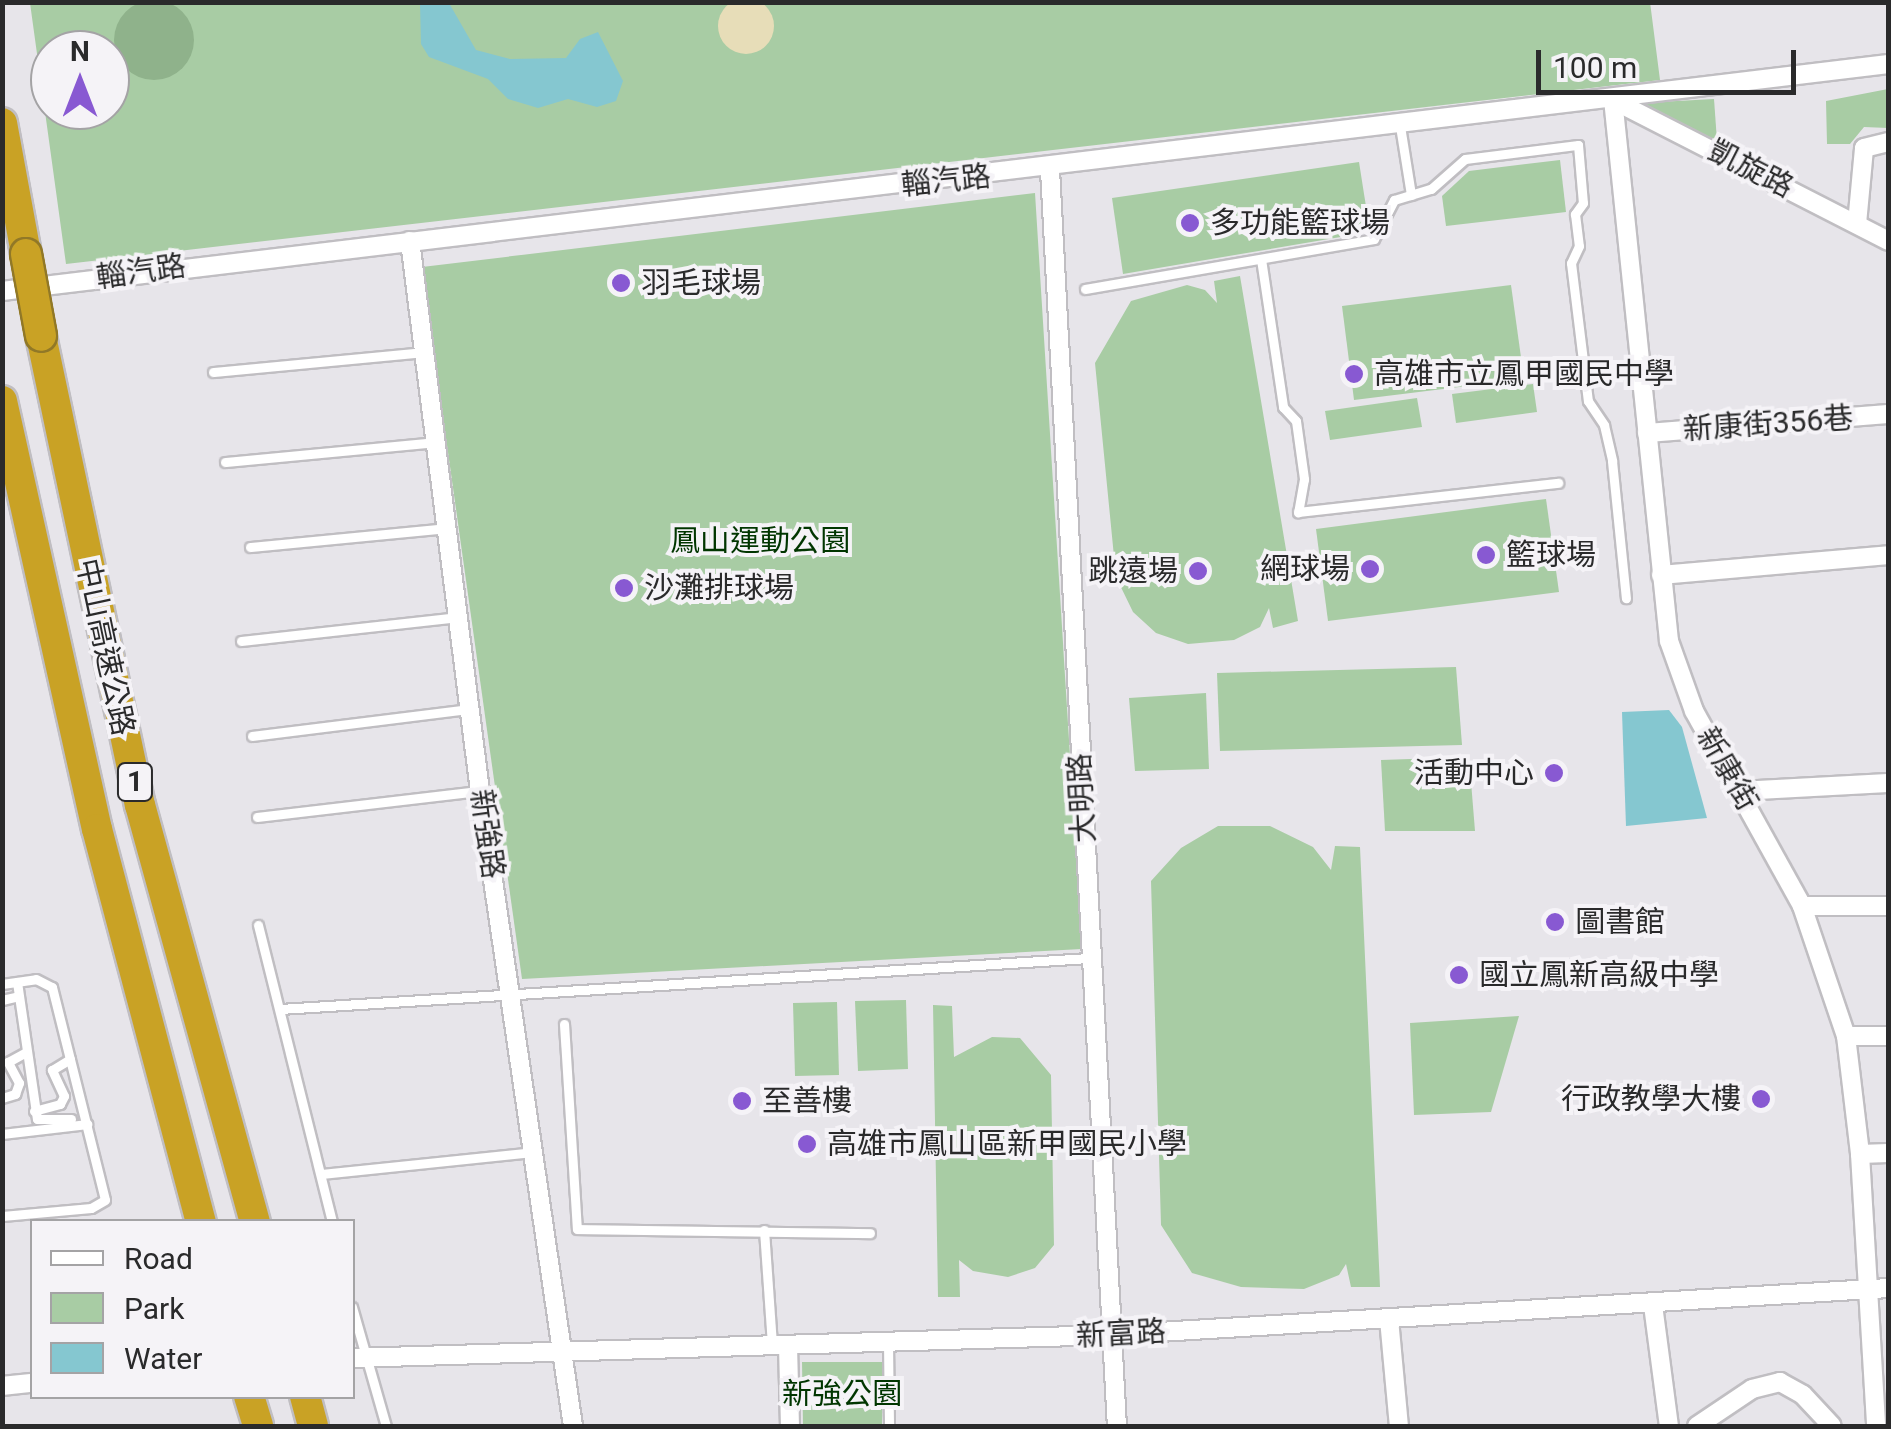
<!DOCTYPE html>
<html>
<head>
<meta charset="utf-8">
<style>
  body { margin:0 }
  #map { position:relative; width:1891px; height:1429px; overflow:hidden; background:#e7e5ea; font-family:Roboto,"Noto Sans TC",sans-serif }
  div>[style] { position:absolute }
  .green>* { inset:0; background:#a8cca4 }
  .forest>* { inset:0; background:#8fb28b }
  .round { border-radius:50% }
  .sand>* { inset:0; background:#e7ddb8 }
  .water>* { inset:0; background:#85c7d0 }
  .roads { filter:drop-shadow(2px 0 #c0bec2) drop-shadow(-2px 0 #c0bec2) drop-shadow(0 2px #c0bec2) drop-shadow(0 -2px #c0bec2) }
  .service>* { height:9px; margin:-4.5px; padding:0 4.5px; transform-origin:4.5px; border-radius:4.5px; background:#fff }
  .minor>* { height:18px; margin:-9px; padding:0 9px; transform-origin:9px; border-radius:9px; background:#fff }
  .motorway>* { height:30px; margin:-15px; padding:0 15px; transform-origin:15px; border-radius:15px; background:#c9a225 }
  .bridges { filter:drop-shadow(2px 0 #917827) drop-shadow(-2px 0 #917827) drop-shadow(0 2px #917827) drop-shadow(0 -2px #917827) }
  .motorway-bridge>* { height:30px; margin:-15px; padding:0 15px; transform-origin:15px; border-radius:15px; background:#c9a225 }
  .dots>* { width:28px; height:28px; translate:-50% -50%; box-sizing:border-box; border:5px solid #f5f3f7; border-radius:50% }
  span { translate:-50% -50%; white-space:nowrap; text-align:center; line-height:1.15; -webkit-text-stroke:8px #f5f3f7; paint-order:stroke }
  .shield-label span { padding:2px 8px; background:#f5f3f7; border:2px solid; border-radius:8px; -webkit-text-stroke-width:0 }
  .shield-label { font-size:28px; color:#2a2a2b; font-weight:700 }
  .street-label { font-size:30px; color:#2a2a2b }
  .poi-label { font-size:30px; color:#2a2a2b }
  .left { translate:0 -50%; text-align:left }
  .right { translate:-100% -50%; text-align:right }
  .park-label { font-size:30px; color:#013600 }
  .frame { position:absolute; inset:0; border:5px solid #2a2a2b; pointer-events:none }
  .legend { position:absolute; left:30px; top:1219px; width:325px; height:180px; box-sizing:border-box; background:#f5f3f7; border:2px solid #a4a3a5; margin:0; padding:12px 18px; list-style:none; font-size:30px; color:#2a2a2b }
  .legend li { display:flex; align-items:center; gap:20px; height:50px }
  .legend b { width:50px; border:2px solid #a4a3a5 }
  .north { position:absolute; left:30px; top:30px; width:100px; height:100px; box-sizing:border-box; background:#f5f3f7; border:2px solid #a4a3a5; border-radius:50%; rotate:0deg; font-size:28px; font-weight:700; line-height:40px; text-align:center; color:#2a2a2b }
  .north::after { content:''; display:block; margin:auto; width:35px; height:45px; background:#8859d2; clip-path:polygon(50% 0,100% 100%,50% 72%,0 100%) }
  .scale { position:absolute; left:1536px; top:50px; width:260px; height:45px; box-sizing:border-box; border:5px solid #2a2a2b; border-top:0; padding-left:12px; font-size:30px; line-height:35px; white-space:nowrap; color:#2a2a2b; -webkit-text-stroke:8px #f5f3f7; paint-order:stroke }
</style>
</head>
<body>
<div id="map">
  <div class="green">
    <div style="clip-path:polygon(evenodd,1650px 2px,1660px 80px,66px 264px,30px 3px,1650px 2px,50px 50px,110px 50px,110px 110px,50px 110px,50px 50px)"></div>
    <div style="clip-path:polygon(1888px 89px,1888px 128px,1864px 127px,1850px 144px,1827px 144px,1826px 101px)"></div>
    <div style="clip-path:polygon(1714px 99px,1717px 141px,1640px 103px)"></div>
    <div style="clip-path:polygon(1560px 160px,1566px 212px,1446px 226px,1442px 196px,1469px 171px)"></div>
    <div style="clip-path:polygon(1359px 162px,1370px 232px,1123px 274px,1112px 198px)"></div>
    <div style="clip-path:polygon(1035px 193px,1082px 949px,522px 979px,422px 267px)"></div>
    <div style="clip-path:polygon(1240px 276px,1298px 621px,1273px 628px,1269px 608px,1260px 627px,1234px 640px,1188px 644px,1156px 633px,1133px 612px,1116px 577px,1095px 363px,1131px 301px,1187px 285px,1205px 290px,1217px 303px,1214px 281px)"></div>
    <div style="clip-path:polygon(1511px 285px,1524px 379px,1354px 400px,1342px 306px)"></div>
    <div style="clip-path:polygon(1533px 384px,1537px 412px,1456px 423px,1452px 394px)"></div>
    <div style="clip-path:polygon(1417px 398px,1422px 427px,1330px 440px,1325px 411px)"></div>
    <div style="clip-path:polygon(1546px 499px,1559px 592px,1328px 621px,1316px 529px)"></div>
    <div style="clip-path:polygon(1456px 667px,1462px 745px,1220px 751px,1217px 673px)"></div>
    <div style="clip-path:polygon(1206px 693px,1209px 769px,1135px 771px,1129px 698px)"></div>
    <div style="clip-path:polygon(1469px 757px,1475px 831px,1385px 831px,1381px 760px)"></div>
    <div style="clip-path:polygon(1218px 826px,1270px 826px,1313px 847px,1331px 870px,1335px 846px,1360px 847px,1380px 1287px,1351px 1287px,1346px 1264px,1339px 1275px,1304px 1289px,1241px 1287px,1192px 1273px,1161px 1225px,1151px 881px,1181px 848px)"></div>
    <div style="clip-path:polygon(906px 1000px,908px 1069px,858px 1071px,855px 1001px)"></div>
    <div style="clip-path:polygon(837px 1002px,839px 1075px,795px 1076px,793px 1003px)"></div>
    <div style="clip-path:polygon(933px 1005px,952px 1006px,954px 1057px,992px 1037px,1020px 1038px,1051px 1075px,1054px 1245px,1035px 1268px,1008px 1277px,973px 1271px,959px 1260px,960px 1297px,938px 1297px)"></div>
    <div style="clip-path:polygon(1519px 1016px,1491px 1112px,1414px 1115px,1410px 1023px)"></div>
    <div style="clip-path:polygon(802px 1362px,883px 1362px,882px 1426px,803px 1426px)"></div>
  </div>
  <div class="forest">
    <div class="round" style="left:114px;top:0;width:80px;height:80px"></div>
  </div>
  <div class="sand">
    <div class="round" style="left:718px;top:-2px;width:56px;height:56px"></div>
  </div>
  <div class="water">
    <div style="clip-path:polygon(420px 3px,449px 3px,476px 50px,510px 59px,566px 58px,580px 39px,598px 32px,623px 81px,616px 101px,597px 107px,568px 99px,538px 108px,508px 99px,488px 79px,429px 57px,421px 44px)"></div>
    <div style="clip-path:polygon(1669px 710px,1682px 727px,1707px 818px,1626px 826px,1622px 712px)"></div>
  </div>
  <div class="roads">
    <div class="service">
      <div style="left:1400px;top:126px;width:70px;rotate:80.9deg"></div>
      <div style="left:1261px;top:259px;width:150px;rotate:81.5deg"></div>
      <div style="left:1283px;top:407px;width:19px;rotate:47deg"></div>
      <div style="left:1296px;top:421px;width:59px;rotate:82.1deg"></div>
      <div style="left:1304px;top:479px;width:34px;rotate:100deg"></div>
      <div style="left:1298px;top:512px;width:262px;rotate:-6.4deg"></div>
      <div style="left:1085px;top:289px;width:293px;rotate:-9.8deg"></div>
      <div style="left:1374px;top:239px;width:44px;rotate:-62.9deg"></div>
      <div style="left:1394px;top:200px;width:39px;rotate:-17deg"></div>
      <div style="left:1431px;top:189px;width:45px;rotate:-41.4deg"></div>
      <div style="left:1465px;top:159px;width:114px;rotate:-7.1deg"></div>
      <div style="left:1578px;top:145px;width:58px;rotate:85.1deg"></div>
      <div style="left:1583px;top:203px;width:14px;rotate:126deg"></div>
      <div style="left:1575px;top:214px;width:32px;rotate:83deg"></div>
      <div style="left:1579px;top:246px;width:19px;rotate:115deg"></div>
      <div style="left:1571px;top:263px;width:139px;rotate:83deg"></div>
      <div style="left:1588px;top:401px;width:29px;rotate:56deg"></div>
      <div style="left:1604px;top:425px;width:37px;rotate:77deg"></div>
      <div style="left:1612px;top:461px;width:138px;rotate:84.2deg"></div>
      <div style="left:213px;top:372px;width:211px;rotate:-5.4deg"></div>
      <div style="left:225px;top:462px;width:211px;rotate:-5.4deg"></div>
      <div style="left:250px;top:547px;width:197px;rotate:-5.5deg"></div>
      <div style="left:241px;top:641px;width:217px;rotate:-6.3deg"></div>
      <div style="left:252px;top:736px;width:219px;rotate:-7.1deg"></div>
      <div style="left:257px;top:817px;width:225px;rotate:-6.7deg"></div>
      <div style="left:258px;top:925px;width:306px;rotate:76deg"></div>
      <div style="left:17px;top:982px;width:138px;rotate:81.7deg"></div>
      <div style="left:37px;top:1119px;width:34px"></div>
      <div style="left:2px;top:984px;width:34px;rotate:-8deg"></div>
      <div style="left:36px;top:979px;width:18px;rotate:27deg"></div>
      <div style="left:52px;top:987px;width:219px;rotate:76deg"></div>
      <div style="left:105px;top:1200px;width:16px;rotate:150deg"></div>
      <div style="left:91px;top:1208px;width:89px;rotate:174.9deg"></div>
      <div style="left:2px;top:1000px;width:17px;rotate:-13deg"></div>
      <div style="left:280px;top:1009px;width:811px;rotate:-3.61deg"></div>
      <div style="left:564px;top:1024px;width:205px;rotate:86.4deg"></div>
      <div style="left:577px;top:1229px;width:293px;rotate:0.8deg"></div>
      <div style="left:2px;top:1098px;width:14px;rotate:-17deg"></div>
      <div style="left:15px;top:1094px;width:12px;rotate:-70deg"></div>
      <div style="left:19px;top:1083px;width:24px;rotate:-118deg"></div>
      <div style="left:8px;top:1062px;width:21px;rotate:-29deg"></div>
      <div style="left:34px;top:1111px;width:27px;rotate:-15deg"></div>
      <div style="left:60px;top:1104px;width:9px;rotate:-63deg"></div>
      <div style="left:64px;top:1096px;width:29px;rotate:-115deg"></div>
      <div style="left:52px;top:1070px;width:21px;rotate:-31deg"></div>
      <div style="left:2px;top:1134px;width:86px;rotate:-6.7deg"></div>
      <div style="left:321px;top:1174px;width:213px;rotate:-5.9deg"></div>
      <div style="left:764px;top:1230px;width:115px;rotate:86deg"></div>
      <div style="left:352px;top:1307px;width:124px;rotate:74.1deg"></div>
      <div style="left:888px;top:1342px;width:84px;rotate:89.3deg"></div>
    </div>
    <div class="minor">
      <div style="left:1613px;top:99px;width:545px;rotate:84.1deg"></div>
      <div style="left:1669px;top:641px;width:74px;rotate:70.3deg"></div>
      <div style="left:1694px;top:711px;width:223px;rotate:61deg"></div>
      <div style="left:1802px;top:906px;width:137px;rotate:71.3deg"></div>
      <div style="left:1846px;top:1036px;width:119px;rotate:83.2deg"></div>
      <div style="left:1860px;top:1154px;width:272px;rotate:86.6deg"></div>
      <div style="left:1613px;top:100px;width:309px;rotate:27.1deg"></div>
      <div style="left:1050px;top:170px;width:1258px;rotate:86.95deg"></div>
      <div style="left:1857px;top:224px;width:76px;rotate:-84.7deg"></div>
      <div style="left:1864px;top:148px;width:25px;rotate:-14deg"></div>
      <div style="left:410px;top:241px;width:554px;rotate:82.75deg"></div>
      <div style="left:480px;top:791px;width:642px;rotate:81.67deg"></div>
      <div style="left:2px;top:291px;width:1900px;rotate:-6.86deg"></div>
      <div style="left:1647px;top:433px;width:242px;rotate:-4.5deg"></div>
      <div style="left:1661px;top:575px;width:228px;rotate:-5deg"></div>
      <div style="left:1739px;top:791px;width:149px;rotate:-3.1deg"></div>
      <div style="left:1802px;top:906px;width:86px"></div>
      <div style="left:1846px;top:1036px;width:42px"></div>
      <div style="left:1860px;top:1154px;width:28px;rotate:-2deg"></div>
      <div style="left:1653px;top:1305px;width:122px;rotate:82.5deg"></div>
      <div style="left:1389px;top:1319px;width:107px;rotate:84.7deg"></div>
      <div style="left:788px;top:1345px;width:81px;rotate:88.6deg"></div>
      <div style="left:352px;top:1358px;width:757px;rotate:-1.74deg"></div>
      <div style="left:1109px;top:1335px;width:780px;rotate:-3.45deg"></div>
      <div style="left:2px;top:1386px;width:30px;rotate:-6deg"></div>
      <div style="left:1697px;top:1426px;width:66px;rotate:-33.9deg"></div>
      <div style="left:1752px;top:1389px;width:29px;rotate:-14deg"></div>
      <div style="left:1780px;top:1382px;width:26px;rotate:29deg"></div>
      <div style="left:1803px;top:1395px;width:42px;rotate:46.9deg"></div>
    </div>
    <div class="motorway">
      <div style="left:2px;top:123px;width:133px;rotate:79.6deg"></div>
      <div style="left:41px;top:336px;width:479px;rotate:78.1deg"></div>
      <div style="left:140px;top:805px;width:433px;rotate:74.6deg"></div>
      <div style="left:2px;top:401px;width:438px;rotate:77.5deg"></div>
      <div style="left:97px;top:829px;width:407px;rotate:75.2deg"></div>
      <div style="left:249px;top:1396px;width:31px;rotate:73deg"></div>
      <div style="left:305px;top:1396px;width:31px;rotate:75deg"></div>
    </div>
  </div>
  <div class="bridges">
    <div class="motorway-bridge">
      <div style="left:26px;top:254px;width:83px;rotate:79.6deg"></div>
    </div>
  </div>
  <div class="dots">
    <div style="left:1190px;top:223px;background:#8859d2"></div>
    <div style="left:621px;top:283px;background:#8859d2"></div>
    <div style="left:1354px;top:374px;background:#8859d2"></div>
    <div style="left:1486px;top:555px;background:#8859d2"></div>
    <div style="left:1370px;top:569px;background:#8859d2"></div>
    <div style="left:1198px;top:571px;background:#8859d2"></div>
    <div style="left:624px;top:588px;background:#8859d2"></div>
    <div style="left:1554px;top:773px;background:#8859d2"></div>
    <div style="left:1555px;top:922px;background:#8859d2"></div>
    <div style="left:1459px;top:975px;background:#8859d2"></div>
    <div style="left:1761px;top:1099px;background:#8859d2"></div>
    <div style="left:742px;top:1101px;background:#8859d2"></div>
    <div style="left:807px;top:1144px;background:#8859d2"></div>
  </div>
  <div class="shield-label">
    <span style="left:135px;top:782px">1</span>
  </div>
  <div class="street-label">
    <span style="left:1751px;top:169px;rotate:27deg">凱旋路</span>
    <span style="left:946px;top:181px;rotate:-6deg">輜汽路</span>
    <span style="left:141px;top:272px;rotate:-8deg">輜汽路</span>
    <span style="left:1768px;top:424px;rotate:-4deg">新康街356巷</span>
    <span style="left:105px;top:647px;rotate:78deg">中山高速公路</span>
    <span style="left:1727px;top:769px;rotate:60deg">新康街</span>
    <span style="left:1082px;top:798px;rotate:-93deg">大明路</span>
    <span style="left:487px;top:834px;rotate:82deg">新強路</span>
    <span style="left:1121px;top:1334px;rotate:-3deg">新富路</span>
  </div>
  <div class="poi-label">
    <span class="left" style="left:1210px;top:223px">多功能籃球場</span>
    <span class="left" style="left:641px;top:283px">羽毛球場</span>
    <span class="left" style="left:1374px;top:374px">高雄市立鳳甲國民中學</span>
    <span class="left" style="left:1506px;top:555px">籃球場</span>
    <span class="right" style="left:1350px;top:569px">網球場</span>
    <span class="right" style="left:1178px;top:571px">跳遠場</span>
    <span class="left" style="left:644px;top:588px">沙灘排球場</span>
    <span class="right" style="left:1534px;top:773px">活動中心</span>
    <span class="left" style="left:1575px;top:922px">圖書館</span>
    <span class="left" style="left:1479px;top:975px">國立鳳新高級中學</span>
    <span class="right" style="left:1741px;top:1099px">行政教學大樓</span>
    <span class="left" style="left:762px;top:1101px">至善樓</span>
    <span class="left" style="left:827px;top:1144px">高雄市鳳山區新甲國民小學</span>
  </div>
  <div class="park-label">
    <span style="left:760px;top:541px">鳳山運動公園</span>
    <span style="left:842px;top:1394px">新強公園</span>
  </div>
  <div class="frame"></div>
  <ul class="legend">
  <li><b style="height:12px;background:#fff"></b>Road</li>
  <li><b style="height:28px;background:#a8cca4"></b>Park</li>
  <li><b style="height:28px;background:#85c7d0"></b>Water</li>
  </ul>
  <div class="north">N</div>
  <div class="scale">100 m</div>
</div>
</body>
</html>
